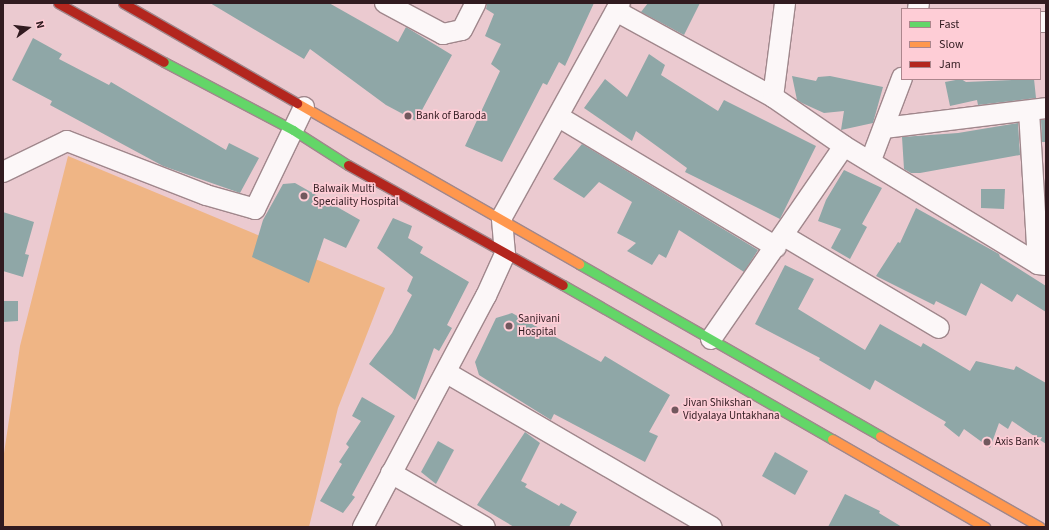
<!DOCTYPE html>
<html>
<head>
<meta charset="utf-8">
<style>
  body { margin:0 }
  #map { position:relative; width:1049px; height:530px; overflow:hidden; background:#ebcad0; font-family:"Source Sans 3",sans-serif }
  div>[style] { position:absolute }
  .green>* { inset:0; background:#efb585 }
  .building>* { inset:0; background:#8fa7a7 }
  .roads { filter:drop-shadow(1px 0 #a0878c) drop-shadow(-1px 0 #a0878c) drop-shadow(0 1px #a0878c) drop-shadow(0 -1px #a0878c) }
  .street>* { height:20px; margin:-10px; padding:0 10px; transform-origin:10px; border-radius:10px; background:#fcf7f8 }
  .fast>* { height:9px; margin:-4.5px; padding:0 4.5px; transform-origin:4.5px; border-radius:4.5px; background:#63d668 }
  .slow>* { height:9px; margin:-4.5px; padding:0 4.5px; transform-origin:4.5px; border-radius:4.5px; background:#ff974d }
  .jam>* { height:9px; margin:-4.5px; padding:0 4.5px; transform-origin:4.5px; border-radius:4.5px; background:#b3261e }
  .dots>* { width:11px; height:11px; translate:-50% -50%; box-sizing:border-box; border:2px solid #fecdd6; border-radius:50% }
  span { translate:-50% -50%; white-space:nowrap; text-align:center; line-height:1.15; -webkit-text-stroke:3.5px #fecdd6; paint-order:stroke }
  .poi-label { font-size:11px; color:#311b20 }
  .left { translate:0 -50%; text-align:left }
  .frame { position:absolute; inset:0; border:4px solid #311b20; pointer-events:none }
  .legend { position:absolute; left:901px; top:8px; width:140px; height:72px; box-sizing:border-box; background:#fecdd6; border:1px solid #ac868d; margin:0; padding:5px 7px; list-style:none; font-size:12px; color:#311b20 }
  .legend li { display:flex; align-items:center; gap:8px; height:20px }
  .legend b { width:20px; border:1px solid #ac868d }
  .north { position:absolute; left:8px; top:8px; width:40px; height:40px; -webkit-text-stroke:3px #fecdd6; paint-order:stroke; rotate:75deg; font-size:11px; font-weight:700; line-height:16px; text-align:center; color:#311b20 }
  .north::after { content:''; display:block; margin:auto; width:14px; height:18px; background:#311b20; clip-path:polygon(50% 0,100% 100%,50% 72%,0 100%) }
</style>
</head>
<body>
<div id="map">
  <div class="green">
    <div style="clip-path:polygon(68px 156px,385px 288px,338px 408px,309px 527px,3px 527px,3px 460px,20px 346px)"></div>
  </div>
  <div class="building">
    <div style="clip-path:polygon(210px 3px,329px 3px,398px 42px,406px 27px,452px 55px,416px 121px,386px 105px,310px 49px,304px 59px)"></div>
    <div style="clip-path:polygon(487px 3px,594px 3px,565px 66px,559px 62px,547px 85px,543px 83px,502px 162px,465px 146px,500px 71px,491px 64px,501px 44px,485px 36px,494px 14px,486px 9px)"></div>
    <div style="clip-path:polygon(648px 3px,700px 3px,684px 35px,641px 12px)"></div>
    <div style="clip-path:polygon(33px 38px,62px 54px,59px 59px,109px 85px,111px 82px,226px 150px,229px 143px,259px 158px,240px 193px,163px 166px,50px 105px,52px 101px,12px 80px)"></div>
    <div style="clip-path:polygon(649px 54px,665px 65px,661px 75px,718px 111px,724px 100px,816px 146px,780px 219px,685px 172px,687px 168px,636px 131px,632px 141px,584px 108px,605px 79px,627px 97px)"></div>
    <div style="clip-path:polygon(792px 76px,816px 81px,818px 77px,830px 76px,883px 87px,873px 123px,841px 130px,844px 111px,824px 113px,802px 103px,797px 100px)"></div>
    <div style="clip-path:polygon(961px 79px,966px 82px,1034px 79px,1036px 98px,978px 105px,977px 100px,950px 106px,945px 82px)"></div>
    <div style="clip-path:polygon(1041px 120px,1046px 120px,1046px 142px,1042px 142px)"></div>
    <div style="clip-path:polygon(1018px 123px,1020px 155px,920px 173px,911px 173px,904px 169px,902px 137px,958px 133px)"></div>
    <div style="clip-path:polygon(582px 144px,758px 250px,744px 272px,679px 230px,666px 258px,659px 254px,652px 265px,627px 251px,636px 243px,617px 233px,632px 202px,599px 182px,584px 198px,553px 179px)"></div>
    <div style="clip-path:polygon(844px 170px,882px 188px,862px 224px,867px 227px,850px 259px,831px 248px,841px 229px,818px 221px,826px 200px)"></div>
    <div style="clip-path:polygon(295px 183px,360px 220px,346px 248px,324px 238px,309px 283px,252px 257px,263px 220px,283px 184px)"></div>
    <div style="clip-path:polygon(981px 189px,1005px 189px,1004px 209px,981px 208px)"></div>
    <div style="clip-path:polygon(916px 208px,999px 254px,1000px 257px,1046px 286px,1046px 312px,1017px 294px,1012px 302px,981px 283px,966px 316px,936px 301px,934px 305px,876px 276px,898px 242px,900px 243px)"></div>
    <div style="clip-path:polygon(3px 212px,34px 222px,25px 254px,29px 255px,23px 277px,3px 271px)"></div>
    <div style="clip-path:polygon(393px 218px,412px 226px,408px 238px,423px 247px,420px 253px,469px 282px,447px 325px,452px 328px,439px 351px,434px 348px,415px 400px,369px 364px,392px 333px,412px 295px,407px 291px,413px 277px,377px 248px)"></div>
    <div style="clip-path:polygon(785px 265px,814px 279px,798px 309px,865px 350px,880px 324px,921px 347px,923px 343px,970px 371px,976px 361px,1014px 370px,1016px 366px,1046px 383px,1046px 444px,1012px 421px,1008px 429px,999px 423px,990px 448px,964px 429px,959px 437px,944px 425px,946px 422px,875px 380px,870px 390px,819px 360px,820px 358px,755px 324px)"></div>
    <div style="clip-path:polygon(3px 301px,18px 301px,18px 321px,3px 322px)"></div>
    <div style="clip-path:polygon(512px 313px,601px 362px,605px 356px,670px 395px,649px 432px,658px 436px,645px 462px,554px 414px,551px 420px,479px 375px,475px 362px,496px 318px)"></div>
    <div style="clip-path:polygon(362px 397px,395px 416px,352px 495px,355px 497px,343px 513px,320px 501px,342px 464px,339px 462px,349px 447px,346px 444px,361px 421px,352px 416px)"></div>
    <div style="clip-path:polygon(525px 432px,540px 443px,521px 481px,527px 484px,525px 487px,559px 506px,561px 503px,577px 512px,569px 527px,514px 527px,477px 505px)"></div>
    <div style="clip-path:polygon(438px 441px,454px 450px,436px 484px,421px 472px)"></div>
    <div style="clip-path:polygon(775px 452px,808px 471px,795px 495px,762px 476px)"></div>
    <div style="clip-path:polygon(845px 494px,880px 511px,879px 513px,902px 527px,828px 527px)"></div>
  </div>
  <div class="roads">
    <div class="street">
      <div style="left:385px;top:3px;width:66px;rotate:28.1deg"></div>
      <div style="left:443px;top:34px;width:19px;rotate:-12deg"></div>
      <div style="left:462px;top:30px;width:30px;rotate:-63deg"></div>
      <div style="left:918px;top:9px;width:6px;rotate:-81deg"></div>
      <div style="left:616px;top:11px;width:179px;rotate:28.7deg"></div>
      <div style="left:773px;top:97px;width:86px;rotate:34.6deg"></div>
      <div style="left:844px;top:146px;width:227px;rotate:31.3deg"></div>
      <div style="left:1038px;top:264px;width:8px;rotate:7deg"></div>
      <div style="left:1040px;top:22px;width:6px"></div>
      <div style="left:773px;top:97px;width:95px;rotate:-82.7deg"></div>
      <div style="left:1029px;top:111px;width:153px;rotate:86.6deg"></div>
      <div style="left:559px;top:117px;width:253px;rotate:30.9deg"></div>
      <div style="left:884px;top:128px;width:163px;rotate:-7deg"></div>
      <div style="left:871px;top:160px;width:88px;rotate:-69.3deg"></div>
      <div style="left:3px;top:172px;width:71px;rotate:-25.8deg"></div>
      <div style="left:67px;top:141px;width:149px;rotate:21.2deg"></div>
      <div style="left:206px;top:195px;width:51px;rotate:15.9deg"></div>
      <div style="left:255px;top:209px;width:113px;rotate:-64.3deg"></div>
      <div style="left:784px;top:236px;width:180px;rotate:30.7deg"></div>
      <div style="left:711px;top:339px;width:234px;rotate:-55.4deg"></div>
      <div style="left:447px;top:373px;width:306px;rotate:30.2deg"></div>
      <div style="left:391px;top:473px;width:108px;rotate:29.9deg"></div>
      <div style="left:363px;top:527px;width:262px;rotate:-62deg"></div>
      <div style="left:486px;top:296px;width:46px;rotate:-65.7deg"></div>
      <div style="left:505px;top:254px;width:37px;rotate:-95deg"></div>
      <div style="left:502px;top:217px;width:244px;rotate:-61.1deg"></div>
    </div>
    <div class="fast">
      <div style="left:164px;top:62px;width:146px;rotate:27.8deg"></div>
      <div style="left:293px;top:130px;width:65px;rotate:32.5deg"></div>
      <div style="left:579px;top:264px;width:347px;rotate:29.7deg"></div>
      <div style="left:563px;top:285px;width:310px;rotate:29.8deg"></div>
    </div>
    <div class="slow">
      <div style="left:297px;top:103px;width:325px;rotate:29.7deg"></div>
      <div style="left:880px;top:436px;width:184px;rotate:29.6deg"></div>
      <div style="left:832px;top:439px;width:177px;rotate:29.9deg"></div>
    </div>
    <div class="jam">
      <div style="left:58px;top:3px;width:121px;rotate:29.1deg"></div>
      <div style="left:123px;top:3px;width:201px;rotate:29.9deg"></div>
      <div style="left:348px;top:165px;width:246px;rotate:29.2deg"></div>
    </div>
  </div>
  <div class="dots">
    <div style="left:408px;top:116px;background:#72585e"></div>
    <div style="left:304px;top:196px;background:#72585e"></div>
    <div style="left:509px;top:326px;background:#72585e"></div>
    <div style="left:675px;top:410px;background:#72585e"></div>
    <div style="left:987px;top:442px;background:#72585e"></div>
  </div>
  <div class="poi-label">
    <span class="left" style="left:416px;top:116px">Bank of Baroda</span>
    <span class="left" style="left:313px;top:196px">Balwaik Multi<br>Speciality Hospital</span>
    <span class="left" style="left:518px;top:326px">Sanjivani<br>Hospital</span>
    <span class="left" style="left:683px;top:410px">Jivan Shikshan<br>Vidyalaya Untakhana</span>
    <span class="left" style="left:995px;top:442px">Axis Bank</span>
  </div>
  <div class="frame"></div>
  <ul class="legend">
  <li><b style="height:5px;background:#63d668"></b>Fast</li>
  <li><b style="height:5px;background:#ff974d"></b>Slow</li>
  <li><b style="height:5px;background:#b3261e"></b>Jam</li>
  </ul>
  <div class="north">N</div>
</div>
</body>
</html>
